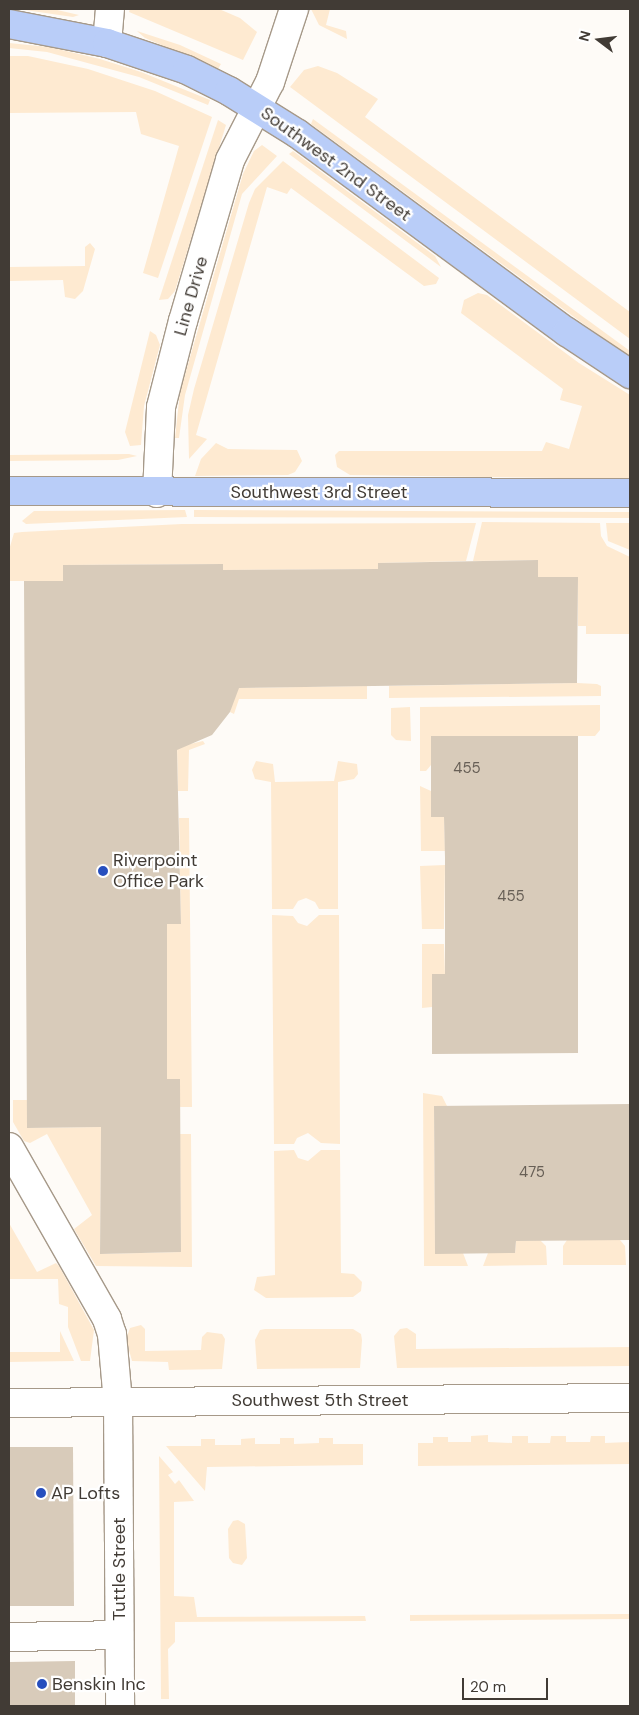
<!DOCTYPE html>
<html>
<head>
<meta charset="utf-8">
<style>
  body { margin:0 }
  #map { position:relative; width:639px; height:1715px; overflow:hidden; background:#fefbf7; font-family:"DM Sans",sans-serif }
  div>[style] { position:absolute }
  .green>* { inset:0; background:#feead1 }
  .building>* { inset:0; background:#d8cbba }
  .roads { filter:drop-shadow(1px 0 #a69989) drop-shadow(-1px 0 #a69989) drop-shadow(0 1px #a69989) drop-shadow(0 -1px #a69989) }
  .minor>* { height:28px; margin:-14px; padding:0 14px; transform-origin:14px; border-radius:14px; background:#fff }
  .major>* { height:28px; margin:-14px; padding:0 14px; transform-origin:14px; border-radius:14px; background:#b9cdf8 }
  .dots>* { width:14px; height:14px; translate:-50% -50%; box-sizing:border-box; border:2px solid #fff; border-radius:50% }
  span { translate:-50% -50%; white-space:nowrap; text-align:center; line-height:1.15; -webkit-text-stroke:4.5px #fff; paint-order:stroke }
  .number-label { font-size:15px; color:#675f56 }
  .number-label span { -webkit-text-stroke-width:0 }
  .street-label { font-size:18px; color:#413b35 }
  .poi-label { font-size:18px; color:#413b35 }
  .left { translate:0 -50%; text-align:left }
  .frame { position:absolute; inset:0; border:10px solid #413b35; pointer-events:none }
  .north { position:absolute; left:574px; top:15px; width:50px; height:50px; -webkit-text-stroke:4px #fff; paint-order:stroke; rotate:285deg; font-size:14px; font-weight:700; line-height:20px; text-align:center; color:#413b35 }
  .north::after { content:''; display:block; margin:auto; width:18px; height:22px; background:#413b35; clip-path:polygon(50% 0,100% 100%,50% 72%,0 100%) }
  .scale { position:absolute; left:462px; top:1678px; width:86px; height:22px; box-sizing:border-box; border:2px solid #413b35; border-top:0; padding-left:6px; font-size:15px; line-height:18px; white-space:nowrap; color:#413b35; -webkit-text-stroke:4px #fff; paint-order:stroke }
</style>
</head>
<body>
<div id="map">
  <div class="green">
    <div style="clip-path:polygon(18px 9px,53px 9px,79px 15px,73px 17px)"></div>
    <div style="clip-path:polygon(130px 9px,219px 9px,240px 18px,257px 32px,243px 60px,129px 12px)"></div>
    <div style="clip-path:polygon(311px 9px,330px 9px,326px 25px,346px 31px,347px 39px,319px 25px)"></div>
    <div style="clip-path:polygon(137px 31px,180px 45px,221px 64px,218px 69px,145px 38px)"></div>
    <div style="clip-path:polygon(9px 43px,49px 47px,100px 59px,141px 72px,210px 100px,208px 105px,139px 77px,47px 52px,9px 48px)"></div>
    <div style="clip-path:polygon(9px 56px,28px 56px,88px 69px,155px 91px,212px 117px,158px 278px,143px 273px,179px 146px,141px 134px,136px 112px,9px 113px)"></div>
    <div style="clip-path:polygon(318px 66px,337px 73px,378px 99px,365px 117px,630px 312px,630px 339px,290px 87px,304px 70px)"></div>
    <div style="clip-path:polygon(313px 119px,630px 351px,630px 358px,311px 124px)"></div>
    <div style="clip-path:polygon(218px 120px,226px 125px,175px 291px,168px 299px,159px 300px)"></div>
    <div style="clip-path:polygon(262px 145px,277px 156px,242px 194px,185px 395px,179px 438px,175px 438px,180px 392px,243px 174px,254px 151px)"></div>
    <div style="clip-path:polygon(293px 151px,435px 256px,441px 267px,289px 154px)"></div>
    <div style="clip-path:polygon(283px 161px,439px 278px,436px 284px,424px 286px,291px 188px,287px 194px,267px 187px,196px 435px,207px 439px,189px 459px,188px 415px,194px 389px,249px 203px,255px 189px)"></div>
    <div style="clip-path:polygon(90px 243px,95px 249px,83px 291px,75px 299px,65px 297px,63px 280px,9px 281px,9px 267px,85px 266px,85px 247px)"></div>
    <div style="clip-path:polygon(478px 293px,487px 295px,579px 363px,630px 395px,630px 479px,350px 475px,337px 467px,335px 455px,339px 451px,542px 451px,546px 442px,569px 449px,582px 406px,560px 400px,563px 389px,461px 313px,464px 300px)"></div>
    <div style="clip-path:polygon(150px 331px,156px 335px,160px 345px,144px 406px,141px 445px,130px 446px,125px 432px)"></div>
    <div style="clip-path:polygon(216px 443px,228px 449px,297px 450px,302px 461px,295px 472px,288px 475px,195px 476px,201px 459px)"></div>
    <div style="clip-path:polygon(129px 454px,137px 456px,118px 460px,9px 461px,9px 455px)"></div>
    <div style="clip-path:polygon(185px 510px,187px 517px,26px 524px,22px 521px,34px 511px)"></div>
    <div style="clip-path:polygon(194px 510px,605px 512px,630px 512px,630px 518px,194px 517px)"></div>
    <div style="clip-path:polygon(482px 522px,600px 523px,601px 536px,607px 546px,630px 557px,630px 634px,586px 634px,586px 626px,578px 626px,578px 577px,538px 577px,538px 560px,473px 561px)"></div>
    <div style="clip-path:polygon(476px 523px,466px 561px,378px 563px,378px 569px,223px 570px,223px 564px,63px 565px,63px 581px,9px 581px,9px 550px,14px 533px,22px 532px,182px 524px)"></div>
    <div style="clip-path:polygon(606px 523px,630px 523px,630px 550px,608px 541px)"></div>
    <div style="clip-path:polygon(577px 683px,597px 684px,601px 686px,601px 696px,389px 698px,389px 686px)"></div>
    <div style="clip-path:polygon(367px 686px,367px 699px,239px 699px,234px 714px,230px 712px,236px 688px)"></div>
    <div style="clip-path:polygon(600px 705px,600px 730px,595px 736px,431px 736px,431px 765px,426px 771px,420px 771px,420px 707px)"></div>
    <div style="clip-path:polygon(410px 707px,411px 741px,396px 740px,391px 735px,391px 708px)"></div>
    <div style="clip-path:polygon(203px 741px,205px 744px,189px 750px,188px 791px,178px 791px,177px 747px)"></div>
    <div style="clip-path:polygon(256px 761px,273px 764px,275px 782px,334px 781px,338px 761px,357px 764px,358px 774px,354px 779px,338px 782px,338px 909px,319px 909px,315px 902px,306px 898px,298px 901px,293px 909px,272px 909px,271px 782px,255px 779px,252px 770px)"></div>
    <div style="clip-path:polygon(420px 786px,431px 791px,431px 817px,444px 817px,445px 851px,421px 851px)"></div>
    <div style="clip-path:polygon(179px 818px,189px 818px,192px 1107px,180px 1107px,180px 1079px,167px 1079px,167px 924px,181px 924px)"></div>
    <div style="clip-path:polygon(445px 865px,444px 929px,422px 929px,420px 866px)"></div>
    <div style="clip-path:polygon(272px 915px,293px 916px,298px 923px,307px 926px,319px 915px,339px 915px,340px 1144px,321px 1143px,308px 1133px,297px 1138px,294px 1144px,274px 1144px)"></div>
    <div style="clip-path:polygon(422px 944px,444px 944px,445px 974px,433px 974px,432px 1007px,422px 1008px)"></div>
    <div style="clip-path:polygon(423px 1093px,442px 1096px,447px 1106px,434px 1106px,435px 1253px,463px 1253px,468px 1266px,424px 1266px)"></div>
    <div style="clip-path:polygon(13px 1100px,27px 1100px,27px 1128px,101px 1127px,100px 1254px,181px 1252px,180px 1134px,191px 1134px,192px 1267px,96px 1266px,74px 1229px,92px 1215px,47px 1134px,30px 1143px,24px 1141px,13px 1122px)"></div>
    <div style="clip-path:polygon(294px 1150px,298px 1158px,308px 1161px,321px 1150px,340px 1150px,341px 1273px,354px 1274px,362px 1282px,361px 1291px,353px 1297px,266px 1298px,254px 1290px,257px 1277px,275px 1275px,274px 1151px)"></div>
    <div style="clip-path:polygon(9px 1223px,37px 1272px,56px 1263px,59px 1266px,94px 1330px,90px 1361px,81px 1361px,68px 1327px,68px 1307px,59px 1304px,58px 1279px,9px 1279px)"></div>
    <div style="clip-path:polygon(540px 1240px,546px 1246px,547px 1265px,483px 1266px,488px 1253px,515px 1253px,516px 1241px)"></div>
    <div style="clip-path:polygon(567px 1240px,620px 1240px,625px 1246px,626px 1265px,563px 1265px,563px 1246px)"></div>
    <div style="clip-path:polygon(141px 1325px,145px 1329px,145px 1351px,201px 1350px,202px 1337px,207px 1332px,222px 1334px,225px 1339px,222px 1369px,169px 1370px,168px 1362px,132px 1361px,126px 1339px,130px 1328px)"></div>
    <div style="clip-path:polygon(407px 1328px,416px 1334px,416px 1349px,630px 1347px,630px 1366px,397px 1368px,394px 1336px,400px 1329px)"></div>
    <div style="clip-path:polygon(265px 1329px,353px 1329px,361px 1334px,362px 1340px,360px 1368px,257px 1369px,255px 1340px,260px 1330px)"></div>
    <div style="clip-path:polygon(60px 1331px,74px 1361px,9px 1362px,9px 1352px,60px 1352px)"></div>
    <div style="clip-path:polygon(488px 1435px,488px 1442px,512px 1443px,512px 1436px,528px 1436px,528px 1443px,550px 1443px,551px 1436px,566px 1436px,566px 1442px,590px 1442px,591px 1436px,605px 1436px,605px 1443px,630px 1442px,630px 1464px,418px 1466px,418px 1443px,433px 1443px,433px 1437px,448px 1437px,448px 1442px,471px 1442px,471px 1436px)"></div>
    <div style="clip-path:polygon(255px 1438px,255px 1444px,280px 1444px,280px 1438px,294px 1438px,294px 1444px,319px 1443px,319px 1438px,333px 1438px,333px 1444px,363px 1444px,363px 1465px,207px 1467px,205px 1491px,166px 1446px,201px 1446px,201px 1439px,215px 1439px,215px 1445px,241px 1445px,241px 1439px)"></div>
    <div style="clip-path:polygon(159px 1456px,173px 1472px,168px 1475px,175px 1484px,179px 1480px,194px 1501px,174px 1502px,174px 1596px,194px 1597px,197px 1617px,365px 1616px,366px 1621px,175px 1622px,175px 1642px,168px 1649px,169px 1699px,161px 1699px)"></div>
    <div style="clip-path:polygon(238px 1520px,245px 1524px,247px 1558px,242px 1565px,233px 1563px,229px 1558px,228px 1529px,233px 1521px)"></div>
    <div style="clip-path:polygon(630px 1614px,630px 1619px,410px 1621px,410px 1615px)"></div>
  </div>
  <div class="building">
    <div style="clip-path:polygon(538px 560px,538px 577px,578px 577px,577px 683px,239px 688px,230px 712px,212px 735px,177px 750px,181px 924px,167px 924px,167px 1079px,180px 1079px,181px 1252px,100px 1254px,101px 1127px,27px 1128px,24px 581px,63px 581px,63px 565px,223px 564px,223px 570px,378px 569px,378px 563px)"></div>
    <div style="clip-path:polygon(431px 736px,578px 736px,578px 1053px,432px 1054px,432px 974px,445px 974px,445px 858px,444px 817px,431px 817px)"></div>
    <div style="clip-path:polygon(630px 1104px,630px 1240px,516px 1241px,515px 1253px,435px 1254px,434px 1106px)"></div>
    <div style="clip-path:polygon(9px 1447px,73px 1447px,74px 1606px,9px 1606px)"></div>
    <div style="clip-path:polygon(75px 1661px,75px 1706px,9px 1706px,9px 1662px)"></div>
  </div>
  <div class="roads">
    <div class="minor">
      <div style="left:107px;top:43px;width:34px;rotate:-85deg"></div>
      <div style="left:157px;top:493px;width:86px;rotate:-87.3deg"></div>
      <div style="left:161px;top:407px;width:89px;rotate:-75.7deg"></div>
      <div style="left:183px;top:321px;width:168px;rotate:-73.7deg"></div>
      <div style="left:230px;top:160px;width:88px;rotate:-62.9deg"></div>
      <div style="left:270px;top:82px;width:77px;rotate:-71.8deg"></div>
      <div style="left:9px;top:1147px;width:198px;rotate:60.3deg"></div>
      <div style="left:107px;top:1319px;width:16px;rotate:72deg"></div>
      <div style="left:112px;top:1334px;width:68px;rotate:85deg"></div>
      <div style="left:118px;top:1402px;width:304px;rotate:89.6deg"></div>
      <div style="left:9px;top:1403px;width:621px;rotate:-0.46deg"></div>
      <div style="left:9px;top:1637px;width:110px;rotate:-1deg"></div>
    </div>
    <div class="major">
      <div style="left:9px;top:24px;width:100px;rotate:11deg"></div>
      <div style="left:107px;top:43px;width:84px;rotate:18.6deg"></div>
      <div style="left:187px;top:70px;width:47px;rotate:26.6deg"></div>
      <div style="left:229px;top:91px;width:81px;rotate:31.9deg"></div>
      <div style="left:298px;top:134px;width:334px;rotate:36.4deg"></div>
      <div style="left:567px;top:332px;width:76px;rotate:33.7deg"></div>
      <div style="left:9px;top:491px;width:621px;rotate:0.18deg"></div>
    </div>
  </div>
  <div class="dots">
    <div style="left:103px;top:871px;background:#274fbe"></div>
    <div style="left:41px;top:1493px;background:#274fbe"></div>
    <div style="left:42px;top:1684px;background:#274fbe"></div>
  </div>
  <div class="number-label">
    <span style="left:467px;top:769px">455</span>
    <span style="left:511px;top:897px">455</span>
    <span style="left:532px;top:1173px">475</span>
  </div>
  <div class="street-label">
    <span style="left:336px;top:164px;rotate:36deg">Southwest 2nd Street</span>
    <span style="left:191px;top:296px;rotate:-74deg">Line Drive</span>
    <span style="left:319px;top:492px">Southwest 3rd Street</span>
    <span style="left:320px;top:1400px">Southwest 5th Street</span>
    <span style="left:119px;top:1569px;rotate:-90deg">Tuttle Street</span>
  </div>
  <div class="poi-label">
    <span class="left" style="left:113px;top:871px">Riverpoint<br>Office Park</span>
    <span class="left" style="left:51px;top:1493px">AP Lofts</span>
    <span class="left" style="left:52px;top:1684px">Benskin Inc</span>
  </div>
  <div class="frame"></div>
  <div class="north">N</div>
  <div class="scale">20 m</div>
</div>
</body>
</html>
